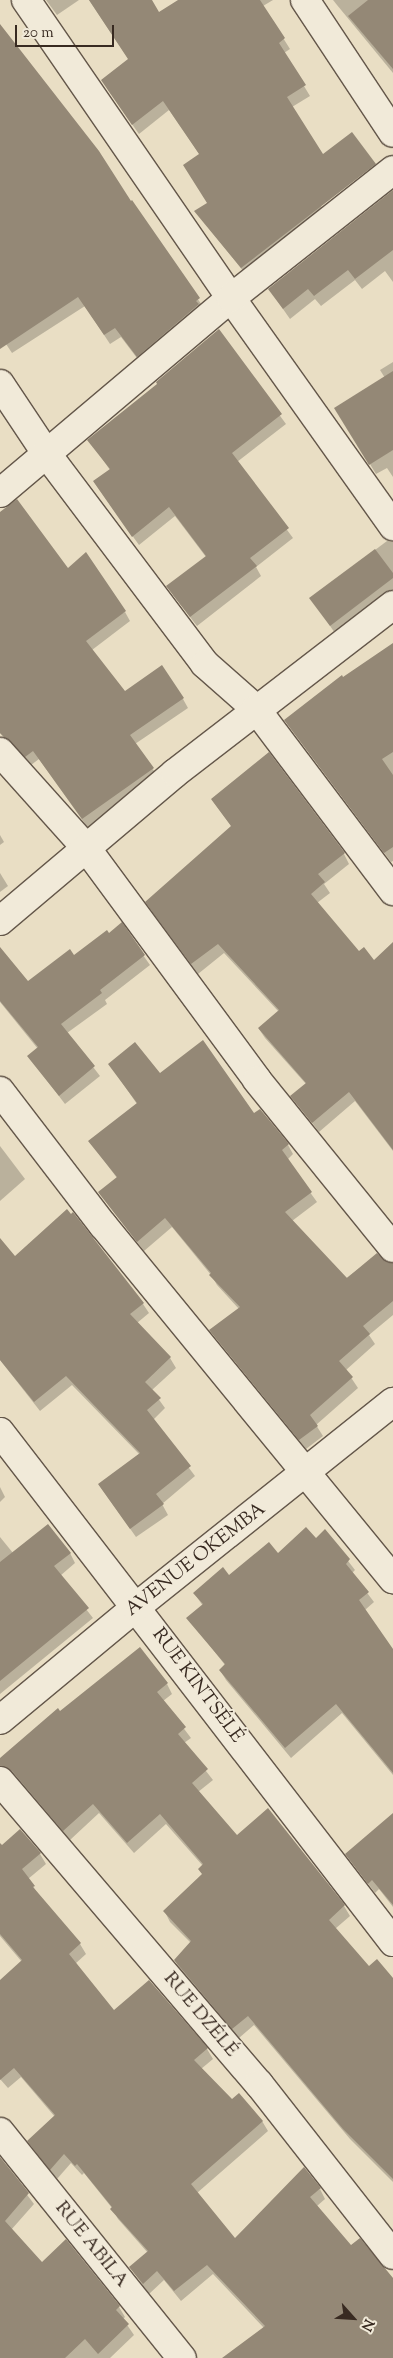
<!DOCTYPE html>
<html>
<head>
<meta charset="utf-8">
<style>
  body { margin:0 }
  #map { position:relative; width:393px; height:2358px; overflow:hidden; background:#e9dec4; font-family:"Sorts Mill Goudy",serif }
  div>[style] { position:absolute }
  .shadow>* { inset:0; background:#0003 }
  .building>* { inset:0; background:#948876 }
  .roads { filter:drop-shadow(1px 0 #64574a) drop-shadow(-1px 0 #64574a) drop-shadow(0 1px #64574a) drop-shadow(0 -1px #64574a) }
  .street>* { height:28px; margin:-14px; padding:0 14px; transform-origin:14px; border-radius:14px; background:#f1ead9 }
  span { translate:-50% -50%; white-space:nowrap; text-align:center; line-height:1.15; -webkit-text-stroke:4px #f1ead9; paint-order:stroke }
  .street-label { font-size:19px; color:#382a21 }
  .north { position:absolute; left:328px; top:2293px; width:50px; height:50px; -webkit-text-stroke:4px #f1ead9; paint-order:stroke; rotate:116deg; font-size:14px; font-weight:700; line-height:20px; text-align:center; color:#382a21 }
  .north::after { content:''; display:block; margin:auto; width:18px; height:22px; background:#382a21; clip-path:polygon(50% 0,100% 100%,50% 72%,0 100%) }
  .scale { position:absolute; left:15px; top:25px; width:99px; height:22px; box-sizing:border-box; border:2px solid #382a21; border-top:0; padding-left:6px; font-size:15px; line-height:18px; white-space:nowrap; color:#382a21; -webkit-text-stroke:4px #f1ead9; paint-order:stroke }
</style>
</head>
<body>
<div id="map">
  <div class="shadow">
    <div style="clip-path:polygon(46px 0,79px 0,57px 15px)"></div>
    <div style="clip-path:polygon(89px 0,150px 0,158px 13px,180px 0,273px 0,263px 6px,290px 49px,284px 53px,310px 96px,292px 107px,321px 206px,327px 216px,248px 277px,196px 212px,208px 204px,200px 155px,169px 110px,139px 134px,108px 90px,129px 60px)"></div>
    <div style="clip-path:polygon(333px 0,393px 0,393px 73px,337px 5px)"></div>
    <div style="clip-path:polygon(0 54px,130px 202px,204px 308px,143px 366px,121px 337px,110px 344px,85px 306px,12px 353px,0 335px)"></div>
    <div style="clip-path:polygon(393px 192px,393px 282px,385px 271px,362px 289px,355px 280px,321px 306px,315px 299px,290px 319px,269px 289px)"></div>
    <div style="clip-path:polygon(218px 331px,286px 424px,237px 462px,293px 538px,256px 567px,261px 576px,197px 626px,173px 595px,206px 557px,175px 516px,139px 545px,94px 482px,110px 470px,89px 440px,159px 384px)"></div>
    <div style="clip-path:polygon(393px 362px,393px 477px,387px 468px,376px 474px,336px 408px,385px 378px,380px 370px)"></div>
    <div style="clip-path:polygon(387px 541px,393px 542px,393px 594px,337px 636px,311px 598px)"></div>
    <div style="clip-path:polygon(125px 612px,130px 621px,92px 650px,125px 692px,183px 699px,188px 708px,135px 744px,159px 778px,88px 828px,39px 759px,31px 765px,18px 751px,10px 746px,0 733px,0 658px)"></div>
    <div style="clip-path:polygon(393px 644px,393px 861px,391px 862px,285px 720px)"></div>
    <div style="clip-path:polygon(212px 800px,344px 854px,349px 864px,324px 884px,330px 893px,317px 903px,359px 953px,374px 961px,393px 944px,393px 1151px,355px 1101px,319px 1132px,292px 1096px,306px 1084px,265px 1038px,259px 1029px,279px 1012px,224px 953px,198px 974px,152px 912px,232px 827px)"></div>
    <div style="clip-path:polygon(0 835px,4px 842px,0 845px)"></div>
    <div style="clip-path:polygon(0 873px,8px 886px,0 892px)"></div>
    <div style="clip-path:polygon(121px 924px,150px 965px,105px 1000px,107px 1004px,67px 1033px,100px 1076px,65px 1104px,29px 1057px,38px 1049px,0 1002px,0 949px,27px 983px,74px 957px,109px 935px)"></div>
    <div style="clip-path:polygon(110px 1065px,160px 1075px,254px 1115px,288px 1145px,293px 1154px,287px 1160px,317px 1202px,292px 1221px,325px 1294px,377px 1255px,387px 1264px,393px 1264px,393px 1315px,369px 1335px,375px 1344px,346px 1370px,358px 1388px,316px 1425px,323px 1436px,306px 1449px,211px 1331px,239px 1309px,217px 1285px,211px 1275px,172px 1227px,144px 1251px,99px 1193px,117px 1178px,90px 1142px,137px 1104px)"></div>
    <div style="clip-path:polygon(0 1146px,25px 1179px,0 1201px)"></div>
    <div style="clip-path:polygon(73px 1214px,143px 1304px,149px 1313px,137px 1323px,170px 1358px,176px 1368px,152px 1390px,165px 1408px,153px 1420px,195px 1476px,162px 1504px,168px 1515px,136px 1537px,99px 1485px,140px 1455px,72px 1385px,40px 1411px,0 1360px,0 1240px,15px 1258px)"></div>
    <div style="clip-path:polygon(0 1487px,5px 1497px,0 1502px)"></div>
    <div style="clip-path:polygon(325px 1531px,355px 1570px,352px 1573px,374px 1602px,365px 1610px,393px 1651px,393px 1775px,342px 1713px,291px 1758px,226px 1680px,220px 1670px,225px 1665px,188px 1618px,203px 1606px,194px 1593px,316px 1539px)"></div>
    <div style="clip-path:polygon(0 1537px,13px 1553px,70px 1553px,75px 1563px,60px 1576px,93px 1618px,0 1694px)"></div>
    <div style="clip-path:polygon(167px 1684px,172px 1694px,163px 1701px,191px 1738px,184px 1743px,213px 1780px,198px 1792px,237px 1837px,344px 1906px,350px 1916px,335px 1929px,369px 1967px,393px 1980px,393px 2182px,350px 2139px,254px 2025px,239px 2038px,181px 1971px,175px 1961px,191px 1943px,170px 1922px,165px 1912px,203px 1875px,203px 1866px,166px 1824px,134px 1853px,99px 1813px,70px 1840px,19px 1781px,12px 1776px,0 1773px,0 1760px,60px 1713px)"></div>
    <div style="clip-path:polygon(393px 1815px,393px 1907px,379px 1889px,375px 1893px,346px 1854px)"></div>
    <div style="clip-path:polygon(0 1848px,40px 1854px,46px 1864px,28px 1879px,40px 1897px,80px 1944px,86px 1954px,75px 1964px,114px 2011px,149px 1981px,207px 2049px,213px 2059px,201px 2069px,232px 2101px,262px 2121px,268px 2131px,197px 2193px,235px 2240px,320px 2189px,325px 2199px,317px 2206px,351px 2247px,393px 2281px,393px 2358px,225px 2358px,264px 2328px,213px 2274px,181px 2301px,164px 2280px,149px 2294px,130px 2267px,148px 2253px,118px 2219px,112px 2208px,84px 2173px,82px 2175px,71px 2163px,57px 2179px,35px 2151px,29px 2141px,55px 2117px,21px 2077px,8px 2088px,0 2079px,0 1981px,22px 1962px,0 1936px)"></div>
    <div style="clip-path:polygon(0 2159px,34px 2204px,11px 2230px,42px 2263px,119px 2307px,125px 2317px,123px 2319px,134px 2335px,110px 2358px,0 2358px)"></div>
  </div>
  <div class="building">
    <div style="clip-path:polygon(89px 0,152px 0,159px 12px,178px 0,260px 0,285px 38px,279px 43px,306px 85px,287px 97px,323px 154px,352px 132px,376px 164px,241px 268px,194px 211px,207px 203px,183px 165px,199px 154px,163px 101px,132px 125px,101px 80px,128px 59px)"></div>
    <div style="clip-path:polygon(368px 0,393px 0,393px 69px,348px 16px)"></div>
    <div style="clip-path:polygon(0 24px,99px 151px,131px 201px,132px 200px,200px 298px,196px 301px,199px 304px,137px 357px,115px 328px,104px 335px,78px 297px,0 349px)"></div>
    <div style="clip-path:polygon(393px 190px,393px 250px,355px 279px,348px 270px,314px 296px,308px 289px,283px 309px,268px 289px)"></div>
    <div style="clip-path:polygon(219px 329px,282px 414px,232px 453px,289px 528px,250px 558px,257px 566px,190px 617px,166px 586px,206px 556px,169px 507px,132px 537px,93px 481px,110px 469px,87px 440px,157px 384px,156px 382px)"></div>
    <div style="clip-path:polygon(393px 371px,393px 450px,369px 465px,334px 408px)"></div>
    <div style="clip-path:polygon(17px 499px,68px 568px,86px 552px,126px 611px,86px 641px,125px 691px,162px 665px,184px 698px,130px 735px,154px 768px,82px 819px,33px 751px,25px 757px,0 733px,0 512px)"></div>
    <div style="clip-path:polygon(375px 549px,393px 573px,393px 578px,330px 626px,309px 598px)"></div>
    <div style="clip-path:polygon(393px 643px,393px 752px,382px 759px,393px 775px,393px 847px,384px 853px,284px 720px,342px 675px,343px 677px)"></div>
    <div style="clip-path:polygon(269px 752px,345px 853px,318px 874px,325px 882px,311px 894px,359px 951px,364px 947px,374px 960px,393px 942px,393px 1150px,349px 1092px,312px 1123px,290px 1096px,306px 1083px,258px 1028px,279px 1010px,218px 944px,191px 964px,145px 902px,231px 826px,211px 799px)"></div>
    <div style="clip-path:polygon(122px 922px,145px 955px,100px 990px,102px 993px,61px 1024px,95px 1066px,59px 1096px,27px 1056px,38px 1047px,0 1001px,0 947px,28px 981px,70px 949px,74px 955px,107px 930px,109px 933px)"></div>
    <div style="clip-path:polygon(203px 1040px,254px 1113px,260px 1109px,289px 1144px,282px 1150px,312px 1192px,285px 1212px,347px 1278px,377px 1253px,387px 1262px,393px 1263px,393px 1301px,363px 1326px,370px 1334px,339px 1361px,353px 1377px,310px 1415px,318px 1426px,299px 1440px,209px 1330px,240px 1307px,209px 1275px,211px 1273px,165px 1218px,137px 1242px,98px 1192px,117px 1177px,88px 1141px,137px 1103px,108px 1064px,135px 1042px,160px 1073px)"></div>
    <div style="clip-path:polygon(67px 1209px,71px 1214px,73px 1212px,144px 1303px,130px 1314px,171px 1357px,145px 1382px,161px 1398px,147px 1410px,191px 1466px,156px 1494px,164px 1504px,130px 1529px,98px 1484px,140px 1453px,66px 1376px,34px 1402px,0 1360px,0 1238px,15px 1256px)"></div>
    <div style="clip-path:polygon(48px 1524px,71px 1553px,54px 1566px,89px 1608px,0 1681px,0 1562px)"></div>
    <div style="clip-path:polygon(306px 1527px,316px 1538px,325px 1529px,350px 1559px,346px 1564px,369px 1592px,359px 1600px,393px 1649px,393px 1773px,336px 1704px,285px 1748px,219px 1670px,225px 1664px,186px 1618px,203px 1604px,193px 1593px,223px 1567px,229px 1575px,269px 1542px,278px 1553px)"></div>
    <div style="clip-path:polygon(140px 1647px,168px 1683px,157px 1692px,186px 1727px,178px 1734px,208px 1769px,192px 1783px,237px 1835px,268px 1808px,345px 1905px,329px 1920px,369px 1966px,377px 1959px,393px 1978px,393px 2179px,343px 2129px,248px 2016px,232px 2029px,174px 1960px,191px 1941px,163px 1911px,202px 1874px,198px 1869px,203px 1864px,160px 1814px,127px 1843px,93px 1804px,63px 1831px,12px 1771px,0 1766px,0 1758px,58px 1708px,60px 1711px)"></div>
    <div style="clip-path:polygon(393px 1813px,393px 1905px,372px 1880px,368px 1884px,345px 1854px)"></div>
    <div style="clip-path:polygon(20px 1829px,41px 1853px,22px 1869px,35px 1886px,33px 1887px,81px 1943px,69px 1954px,114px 2010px,149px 1980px,208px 2048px,194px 2060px,232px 2099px,239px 2093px,263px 2121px,191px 2184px,235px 2238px,304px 2167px,321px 2188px,310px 2197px,351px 2245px,360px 2238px,393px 2278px,393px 2358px,222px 2358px,265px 2326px,207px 2265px,174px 2291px,157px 2271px,143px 2284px,129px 2267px,148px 2251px,110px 2209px,112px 2207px,77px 2164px,75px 2166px,64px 2154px,50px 2170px,27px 2141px,55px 2115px,14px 2068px,0 2080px,0 1980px,22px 1960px,0 1934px,0 1843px,2px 1845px)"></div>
    <div style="clip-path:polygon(0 2157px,29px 2193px,5px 2221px,42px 2262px,66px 2239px,120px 2306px,116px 2310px,129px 2324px,98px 2354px,85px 2339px,65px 2358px,0 2358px)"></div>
  </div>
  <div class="roads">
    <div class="street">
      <div style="left:26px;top:0;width:362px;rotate:55.5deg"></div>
      <div style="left:231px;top:298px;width:280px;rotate:54.6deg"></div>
      <div style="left:305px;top:0;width:159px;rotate:56.5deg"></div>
      <div style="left:0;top:384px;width:83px;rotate:56.3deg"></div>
      <div style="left:46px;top:453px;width:264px;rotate:53deg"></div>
      <div style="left:205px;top:664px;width:68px;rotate:41.4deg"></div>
      <div style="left:256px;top:709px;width:228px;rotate:53deg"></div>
      <div style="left:0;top:493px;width:302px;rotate:-40.2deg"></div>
      <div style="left:231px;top:298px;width:206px;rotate:-38.3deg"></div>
      <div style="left:0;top:752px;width:130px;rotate:48.1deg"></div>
      <div style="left:87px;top:849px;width:287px;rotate:53.6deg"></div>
      <div style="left:257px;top:1080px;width:216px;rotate:51deg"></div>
      <div style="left:0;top:921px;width:229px;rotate:-40.2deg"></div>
      <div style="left:175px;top:773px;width:275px;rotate:-37.6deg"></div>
      <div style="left:0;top:1091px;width:169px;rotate:52.5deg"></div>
      <div style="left:103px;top:1225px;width:458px;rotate:50.7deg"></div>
      <div style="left:0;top:1432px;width:644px;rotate:52.38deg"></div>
      <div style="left:0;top:1720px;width:177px;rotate:-39.7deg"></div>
      <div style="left:136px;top:1607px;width:329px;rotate:-38.6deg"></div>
      <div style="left:0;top:1781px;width:399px;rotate:49.5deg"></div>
      <div style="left:259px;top:2084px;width:217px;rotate:51.9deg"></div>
      <div style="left:0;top:2132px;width:290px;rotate:51.2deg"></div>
    </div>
  </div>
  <div class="street-label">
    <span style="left:196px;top:1560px;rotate:-38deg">AVENUE OKEMBA</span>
    <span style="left:197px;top:1686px;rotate:53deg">RUE KINTSÉLÉ</span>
    <span style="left:200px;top:2015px;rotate:50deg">RUE DZÉLÉ</span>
    <span style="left:91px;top:2245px;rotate:51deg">RUE ABILA</span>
  </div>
  <div class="north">N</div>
  <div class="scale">20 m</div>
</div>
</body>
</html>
